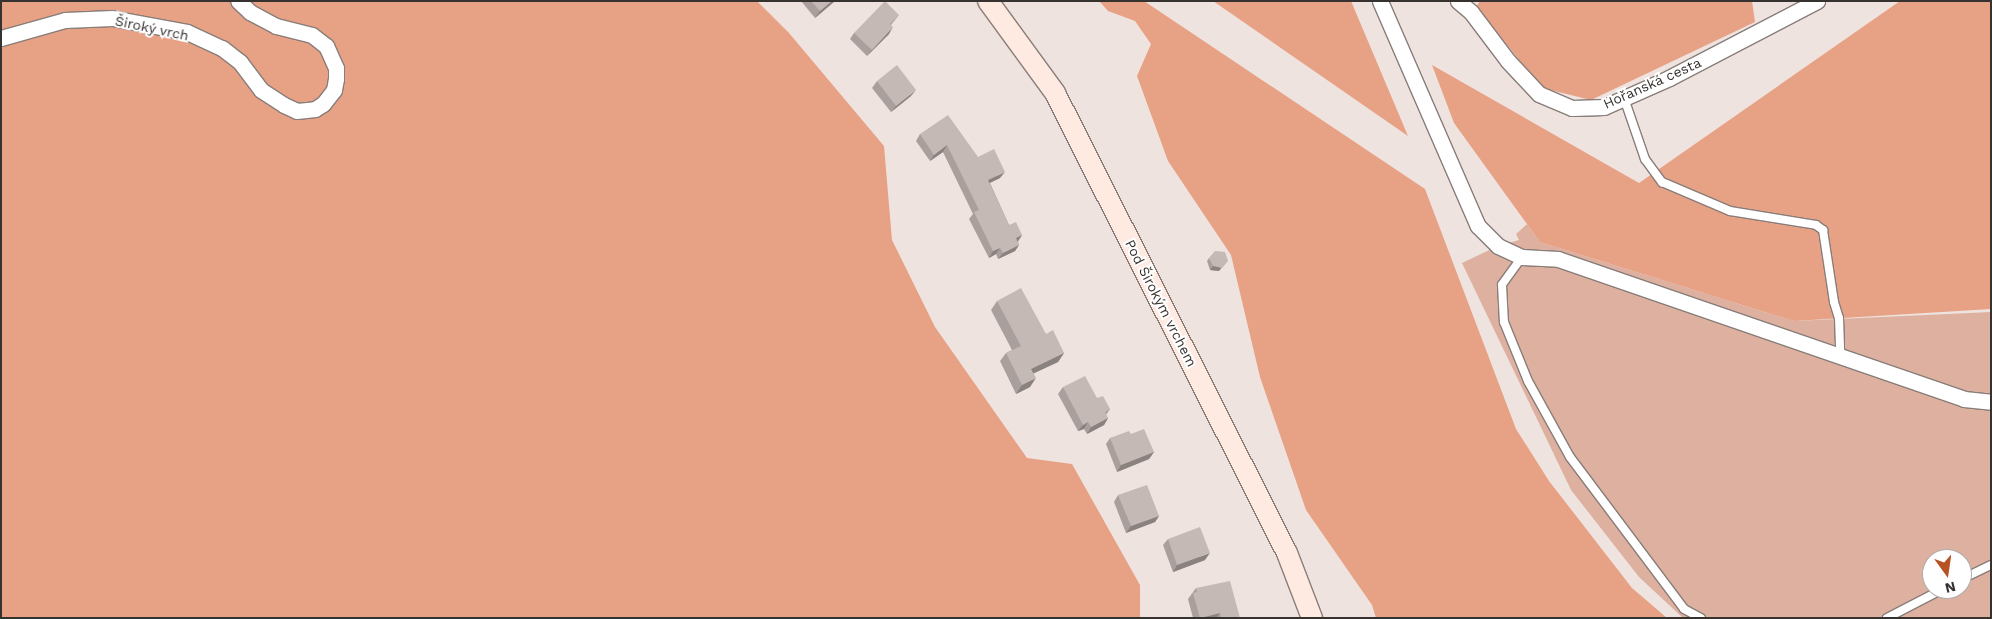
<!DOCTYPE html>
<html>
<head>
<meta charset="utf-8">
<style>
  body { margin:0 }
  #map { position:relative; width:1992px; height:619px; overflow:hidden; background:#efe3df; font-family:"Work Sans",sans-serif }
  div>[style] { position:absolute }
  .green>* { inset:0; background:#ddb09f }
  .forest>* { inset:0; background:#e7a185 }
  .roads { filter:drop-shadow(1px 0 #887d79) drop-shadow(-1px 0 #887d79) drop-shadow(0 1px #887d79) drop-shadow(0 -1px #887d79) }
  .lane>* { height:8px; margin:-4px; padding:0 4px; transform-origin:4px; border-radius:4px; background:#fff }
  .street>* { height:15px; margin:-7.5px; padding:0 7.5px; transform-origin:7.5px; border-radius:7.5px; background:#fff }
  .secondary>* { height:20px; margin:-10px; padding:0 10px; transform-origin:10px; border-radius:10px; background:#ffeae2 }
  .wall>* { inset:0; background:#a99f9c }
  .shaded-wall>* { inset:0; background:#89827f }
  .building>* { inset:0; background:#c4b9b5 }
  span { translate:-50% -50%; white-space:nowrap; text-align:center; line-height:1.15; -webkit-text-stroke:4px #fff; paint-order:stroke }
  .street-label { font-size:14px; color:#363230 }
  .frame { position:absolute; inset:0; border:2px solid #363230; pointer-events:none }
  .north { position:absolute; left:1922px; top:549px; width:50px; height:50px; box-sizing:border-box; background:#fff; border:1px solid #afadac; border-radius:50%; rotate:166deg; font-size:14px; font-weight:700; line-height:20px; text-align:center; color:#363230 }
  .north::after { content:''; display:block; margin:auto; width:18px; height:22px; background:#b75223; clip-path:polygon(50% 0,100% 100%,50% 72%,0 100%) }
</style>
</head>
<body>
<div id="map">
  <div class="green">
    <div style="clip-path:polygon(evenodd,1527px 224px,1540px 242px,1794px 321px,1991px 312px,1991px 618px,1683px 618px,1639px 577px,1571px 490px,1462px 263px,1498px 246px,1519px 240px,1516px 234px,1527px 224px,1932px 559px,1962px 559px,1962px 589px,1932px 589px,1932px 559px)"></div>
  </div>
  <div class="forest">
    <div style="clip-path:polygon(1px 1px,757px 1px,789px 33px,884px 146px,892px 240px,935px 327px,1027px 458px,1072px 464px,1140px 585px,1140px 618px,1px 618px)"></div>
    <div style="clip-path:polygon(1099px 1px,1144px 1px,1425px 189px,1516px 429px,1549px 481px,1632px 588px,1667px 618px,1376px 618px,1372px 605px,1306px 510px,1260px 377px,1231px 255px,1168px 161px,1137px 76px,1151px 44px,1135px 21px,1108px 11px)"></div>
    <div style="clip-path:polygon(1213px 1px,1351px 1px,1408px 136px)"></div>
    <div style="clip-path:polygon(1480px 1px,1752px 1px,1755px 22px,1591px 100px,1542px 88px,1476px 7px)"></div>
    <div style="clip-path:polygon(1900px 1px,1991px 1px,1991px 309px,1794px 321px,1540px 242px,1454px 123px,1432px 65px,1639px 183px)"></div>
  </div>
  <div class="roads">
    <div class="lane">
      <div style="left:1624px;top:98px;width:65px;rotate:71deg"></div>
      <div style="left:1645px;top:159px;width:29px;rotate:54deg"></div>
      <div style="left:1662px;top:182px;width:74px;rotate:23.1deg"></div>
      <div style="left:1730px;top:211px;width:87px;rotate:9.2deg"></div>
      <div style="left:1816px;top:225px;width:9px;rotate:36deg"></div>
      <div style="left:1823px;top:230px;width:73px;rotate:81.3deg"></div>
      <div style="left:1834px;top:302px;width:17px;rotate:73deg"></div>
      <div style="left:1839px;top:318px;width:38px;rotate:88deg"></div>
      <div style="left:1522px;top:257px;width:34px;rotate:126deg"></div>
      <div style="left:1502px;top:285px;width:37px;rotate:87deg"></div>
      <div style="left:1504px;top:322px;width:64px;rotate:67.9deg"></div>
      <div style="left:1528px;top:381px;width:87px;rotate:61.1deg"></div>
      <div style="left:1570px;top:457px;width:190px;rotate:53.1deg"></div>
      <div style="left:1684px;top:609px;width:19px;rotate:28deg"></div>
      <div style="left:1962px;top:579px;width:32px;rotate:-26deg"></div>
      <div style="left:1887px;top:618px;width:63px;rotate:-27.4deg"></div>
    </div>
    <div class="street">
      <div style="left:1380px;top:1px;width:245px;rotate:66.5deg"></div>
      <div style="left:1478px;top:226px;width:28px;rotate:45deg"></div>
      <div style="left:1498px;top:246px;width:26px;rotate:25deg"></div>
      <div style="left:1522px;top:257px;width:36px;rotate:3deg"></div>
      <div style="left:1558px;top:259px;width:429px;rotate:19deg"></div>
      <div style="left:1964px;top:399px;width:27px;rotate:6deg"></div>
      <div style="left:1458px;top:1px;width:17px;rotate:40deg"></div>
      <div style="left:1471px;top:12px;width:61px;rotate:52.9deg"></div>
      <div style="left:1508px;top:61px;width:45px;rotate:46.8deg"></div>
      <div style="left:1539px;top:94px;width:36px;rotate:23deg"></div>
      <div style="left:1572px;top:108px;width:32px;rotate:-2deg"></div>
      <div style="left:1604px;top:107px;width:71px;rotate:-24deg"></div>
      <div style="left:1669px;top:78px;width:167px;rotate:-27.5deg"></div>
      <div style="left:1px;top:38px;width:66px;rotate:-15.7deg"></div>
      <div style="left:65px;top:20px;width:47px;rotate:-2.4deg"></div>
      <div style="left:112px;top:18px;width:76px;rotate:10.6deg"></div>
      <div style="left:187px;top:32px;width:38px;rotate:25deg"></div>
      <div style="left:222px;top:48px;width:23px;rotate:38deg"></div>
      <div style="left:240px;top:62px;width:35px;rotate:53deg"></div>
      <div style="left:261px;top:90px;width:27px;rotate:33deg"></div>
      <div style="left:284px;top:105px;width:14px;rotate:25deg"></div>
      <div style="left:297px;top:111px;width:18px;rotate:-6deg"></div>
      <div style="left:315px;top:109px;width:9px;rotate:-32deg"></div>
      <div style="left:323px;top:104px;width:18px;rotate:-52deg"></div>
      <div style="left:334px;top:90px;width:11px;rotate:-80deg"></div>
      <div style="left:336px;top:79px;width:11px;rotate:-90deg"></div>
      <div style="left:336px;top:68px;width:24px;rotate:-114deg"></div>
      <div style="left:326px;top:46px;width:18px;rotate:-142deg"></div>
      <div style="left:312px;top:35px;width:37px;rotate:-166deg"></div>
      <div style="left:276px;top:26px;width:30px;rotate:-152deg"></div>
      <div style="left:250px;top:12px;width:16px;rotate:-137deg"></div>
    </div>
    <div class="secondary">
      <div style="left:988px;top:1px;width:114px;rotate:53.9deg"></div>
      <div style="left:1055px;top:93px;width:515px;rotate:63.24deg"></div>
      <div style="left:1287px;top:553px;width:70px;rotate:69deg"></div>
    </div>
  </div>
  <div class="wall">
    <div style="clip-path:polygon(801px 1px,835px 1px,815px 18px)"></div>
    <div style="clip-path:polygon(899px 15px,891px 25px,889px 34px,867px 56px,850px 39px,854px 33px)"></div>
    <div style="clip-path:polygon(877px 81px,911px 96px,891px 112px,872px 88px)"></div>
    <div style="clip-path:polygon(920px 134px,978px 157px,1000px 178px,990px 183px,1009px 225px,1022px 235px,1018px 242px,1019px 245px,1015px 251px,998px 259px,996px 254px,989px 258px,969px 219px,973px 214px,943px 152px,930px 161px,916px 141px)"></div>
    <div style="clip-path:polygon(1209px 258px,1219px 271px,1210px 270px,1207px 261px)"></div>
    <div style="clip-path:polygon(997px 301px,1046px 334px,1064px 353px,1058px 362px,1034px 373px,1030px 387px,1016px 394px,1000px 361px,1006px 353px,1012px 350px,991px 310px)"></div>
    <div style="clip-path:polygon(1063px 387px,1097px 398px,1110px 409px,1106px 415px,1108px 418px,1104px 425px,1087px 434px,1084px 429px,1078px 431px,1058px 394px)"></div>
    <div style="clip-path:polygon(1131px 434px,1154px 452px,1149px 459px,1117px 472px,1106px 444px,1110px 438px)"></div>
    <div style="clip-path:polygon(1118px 495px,1159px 516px,1155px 522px,1126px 533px,1114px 502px)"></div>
    <div style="clip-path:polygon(1168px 539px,1205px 560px,1173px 572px,1163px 545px)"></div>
    <div style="clip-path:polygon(1196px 588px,1240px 618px,1193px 618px,1188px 599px)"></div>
  </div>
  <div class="shaded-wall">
    <div style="clip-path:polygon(832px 1px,835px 1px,815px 18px,820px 11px)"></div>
    <div style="clip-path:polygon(893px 27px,889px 34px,867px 56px,872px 50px)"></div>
    <div style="clip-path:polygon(916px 90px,911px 96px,891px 112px,896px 106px)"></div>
    <div style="clip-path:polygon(947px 145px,943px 152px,930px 161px,934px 155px)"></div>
    <div style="clip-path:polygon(1005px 172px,1000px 178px,983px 186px,988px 180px)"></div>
    <div style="clip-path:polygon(1022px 235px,1017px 242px,1016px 238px)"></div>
    <div style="clip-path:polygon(1019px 245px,1015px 251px,998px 259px,1003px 253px)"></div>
    <div style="clip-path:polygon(1000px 248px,996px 254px,989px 258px,993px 251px)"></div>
    <div style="clip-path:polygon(1225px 264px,1219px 271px,1210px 270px,1213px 266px)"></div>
    <div style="clip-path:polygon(1064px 353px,1058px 362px,1026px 377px,1031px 369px)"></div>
    <div style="clip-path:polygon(1036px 378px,1030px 387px,1016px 394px,1022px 385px)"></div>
    <div style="clip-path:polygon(1108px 418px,1104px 425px,1087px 434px,1091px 427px)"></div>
    <div style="clip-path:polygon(1088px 422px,1084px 429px,1078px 431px,1083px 425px)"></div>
    <div style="clip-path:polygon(1154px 452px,1149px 459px,1117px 472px,1121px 465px)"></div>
    <div style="clip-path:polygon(1159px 516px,1155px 522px,1126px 533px,1131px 526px)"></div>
    <div style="clip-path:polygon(1210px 553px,1205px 560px,1173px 572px,1177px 565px)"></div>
    <div style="clip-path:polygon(1220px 613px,1216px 618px,1201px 618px)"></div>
  </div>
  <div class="building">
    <div style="clip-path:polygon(811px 1px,832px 1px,820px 11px)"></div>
    <div style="clip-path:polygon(885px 1px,899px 15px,890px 24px,893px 27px,872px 50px,854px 33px)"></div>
    <div style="clip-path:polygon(897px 65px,916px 90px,896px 106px,877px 81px)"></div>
    <div style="clip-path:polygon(948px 115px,978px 157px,994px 149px,1005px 172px,988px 180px,1009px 225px,1016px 222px,1022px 235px,1016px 238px,1019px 245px,1003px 253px,1000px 248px,993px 251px,974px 212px,979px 210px,947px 145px,934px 155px,920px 134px)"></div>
    <div style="clip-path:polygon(1215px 251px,1225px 252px,1228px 261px,1222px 268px,1213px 266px,1209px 258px)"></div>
    <div style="clip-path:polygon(1021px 288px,1046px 334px,1053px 330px,1064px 353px,1031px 369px,1036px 378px,1022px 385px,1006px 353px,1021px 346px,997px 301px)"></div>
    <div style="clip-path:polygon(1085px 376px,1097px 398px,1103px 396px,1110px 409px,1105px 412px,1108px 418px,1091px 427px,1088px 422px,1083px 425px,1063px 387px)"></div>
    <div style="clip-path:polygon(1144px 429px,1154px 452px,1121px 465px,1110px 438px,1129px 431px,1131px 434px)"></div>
    <div style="clip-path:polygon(1147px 485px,1159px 516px,1131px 526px,1118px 495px)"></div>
    <div style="clip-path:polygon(1200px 527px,1210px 553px,1177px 565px,1168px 539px)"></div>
    <div style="clip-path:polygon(1230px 581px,1240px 618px,1221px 618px,1220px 613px,1200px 618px,1193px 593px,1197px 592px,1196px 588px)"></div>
  </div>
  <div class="street-label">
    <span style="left:152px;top:28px;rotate:12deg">Široký vrch</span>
    <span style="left:1652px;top:83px;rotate:-24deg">Hořanská cesta</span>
    <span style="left:1161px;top:303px;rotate:63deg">Pod Širokým vrchem</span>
  </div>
  <div class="frame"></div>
  <div class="north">N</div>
</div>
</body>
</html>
